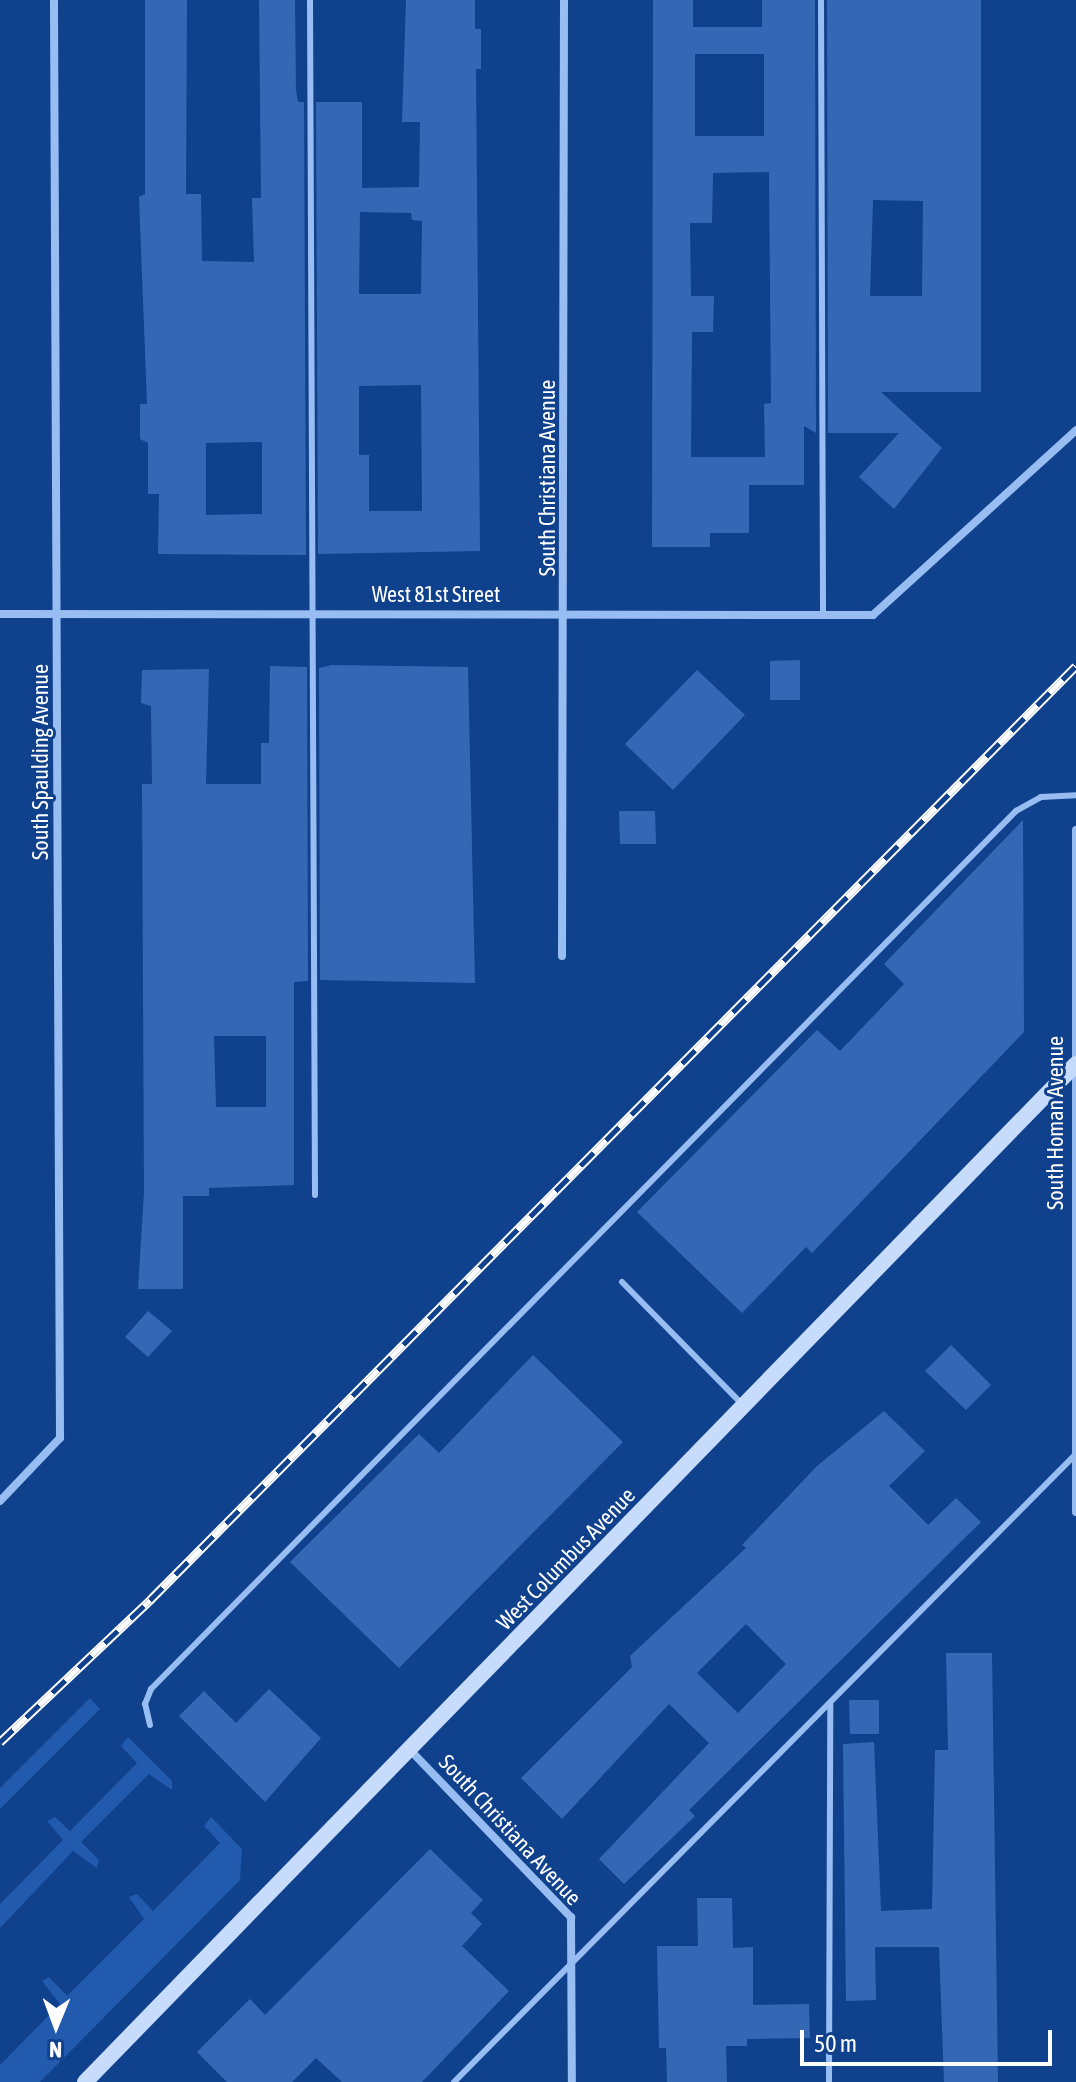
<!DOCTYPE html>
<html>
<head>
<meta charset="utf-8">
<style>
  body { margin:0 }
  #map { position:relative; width:1076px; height:2082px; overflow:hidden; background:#10418d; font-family:"Asap Condensed",sans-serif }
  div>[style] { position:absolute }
  .green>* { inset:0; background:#225aad }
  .building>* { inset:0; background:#3468b5 }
  .lane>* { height:6px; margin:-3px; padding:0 3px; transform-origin:3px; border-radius:3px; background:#98bdf2 }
  .street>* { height:8px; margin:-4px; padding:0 4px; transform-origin:4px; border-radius:4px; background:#98bdf2 }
  .secondary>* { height:16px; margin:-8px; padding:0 8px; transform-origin:8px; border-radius:8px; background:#c7dcfc }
  .rail>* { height:9px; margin-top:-4.5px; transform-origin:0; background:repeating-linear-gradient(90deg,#10418d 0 18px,#fff 0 36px); box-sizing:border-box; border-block:2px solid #fff }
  span { translate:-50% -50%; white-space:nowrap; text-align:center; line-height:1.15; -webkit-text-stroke:6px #10418d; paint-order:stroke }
  .street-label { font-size:22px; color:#fff }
  .north { position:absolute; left:16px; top:1986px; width:80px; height:80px; -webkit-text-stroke:6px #10418d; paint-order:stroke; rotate:181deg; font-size:22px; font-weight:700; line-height:32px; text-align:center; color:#fff }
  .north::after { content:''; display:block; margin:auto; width:28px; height:36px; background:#fff; clip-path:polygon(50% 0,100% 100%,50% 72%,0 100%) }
  .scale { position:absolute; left:800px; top:2030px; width:252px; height:36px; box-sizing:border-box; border:4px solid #fff; border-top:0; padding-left:10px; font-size:24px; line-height:28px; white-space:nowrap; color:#fff; -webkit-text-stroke:6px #10418d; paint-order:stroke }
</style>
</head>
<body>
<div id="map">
  <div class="green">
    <div style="clip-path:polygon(90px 1698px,100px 1709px,0 1809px,0 1788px)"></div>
    <div style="clip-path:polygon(128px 1737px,172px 1781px,172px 1790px,149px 1774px,81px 1842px,99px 1860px,97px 1868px,73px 1851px,0 1928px,0 1904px,63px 1840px,47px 1821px,55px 1817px,70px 1831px,137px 1763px,121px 1746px)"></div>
    <div style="clip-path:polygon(211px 1817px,242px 1849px,240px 1880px,40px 2082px,0 2082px,0 2065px,60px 2004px,42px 1981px,49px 1977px,67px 1996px,144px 1919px,129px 1897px,137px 1894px,153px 1911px,220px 1843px,204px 1826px)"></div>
  </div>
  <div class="building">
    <div style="clip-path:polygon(evenodd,145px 0,187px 0,186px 194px,201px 194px,202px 261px,254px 262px,252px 198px,261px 198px,259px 0,295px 0,296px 90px,298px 102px,304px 102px,306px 555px,158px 554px,159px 494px,148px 494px,148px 443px,140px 439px,140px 404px,147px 404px,139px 197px,145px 194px,145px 0,262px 442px,262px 514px,206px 515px,206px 443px,262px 442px)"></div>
    <div style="clip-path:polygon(evenodd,406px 0,475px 0,475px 29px,481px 29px,481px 69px,476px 69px,480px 551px,318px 554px,316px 102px,362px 102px,362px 188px,419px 187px,420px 122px,402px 122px,406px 0,360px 212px,411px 213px,412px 220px,422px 221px,421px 294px,359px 294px,360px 212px,406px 0,421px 385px,422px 511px,369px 511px,369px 455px,359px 455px,359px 386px,421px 385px)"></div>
    <div style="clip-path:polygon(evenodd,653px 0,693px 0,693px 27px,762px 27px,762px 0,815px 0,816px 433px,804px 426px,804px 485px,749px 485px,749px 533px,710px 533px,710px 547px,652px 547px,653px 0,695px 54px,764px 54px,764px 136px,695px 136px,695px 54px,653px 0,769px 172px,771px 403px,764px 404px,765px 457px,691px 457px,692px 332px,713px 332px,714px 296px,691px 296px,690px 223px,712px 223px,713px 173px,769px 172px)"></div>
    <div style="clip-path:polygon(evenodd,827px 0,981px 0,981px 392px,881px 392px,942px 448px,894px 509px,859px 477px,899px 433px,828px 433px,827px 0,873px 200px,923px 201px,922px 296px,870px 296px,873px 200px)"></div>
    <div style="clip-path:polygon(800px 660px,800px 700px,770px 700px,770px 661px)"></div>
    <div style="clip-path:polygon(332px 665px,468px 667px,475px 983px,320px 980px,319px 668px)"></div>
    <div style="clip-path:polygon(evenodd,270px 666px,307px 667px,308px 981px,294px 982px,294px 1185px,209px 1188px,209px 1196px,183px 1196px,183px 1289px,138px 1289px,144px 1192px,142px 784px,152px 784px,151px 706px,141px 703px,142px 670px,209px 669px,206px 784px,261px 784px,261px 743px,269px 743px,270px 666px,214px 1036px,266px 1036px,266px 1107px,216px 1107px,214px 1036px)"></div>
    <div style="clip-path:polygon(697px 670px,745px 715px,673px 790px,625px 744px)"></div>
    <div style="clip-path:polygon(619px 811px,655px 811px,656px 844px,620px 844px)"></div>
    <div style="clip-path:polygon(1023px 820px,1024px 1032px,812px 1253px,806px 1247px,742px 1313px,637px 1212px,817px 1030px,840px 1051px,904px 984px,884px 964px)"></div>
    <div style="clip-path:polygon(148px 1311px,172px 1331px,148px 1357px,125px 1337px)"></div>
    <div style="clip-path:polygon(951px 1345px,991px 1385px,966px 1410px,925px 1371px)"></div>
    <div style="clip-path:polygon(533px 1355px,623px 1442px,399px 1668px,290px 1562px,419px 1434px,439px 1453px)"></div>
    <div style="clip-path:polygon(evenodd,884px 1411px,925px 1451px,889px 1486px,928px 1525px,956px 1498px,981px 1522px,689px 1810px,695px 1816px,624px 1884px,599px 1859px,709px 1743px,669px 1704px,562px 1819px,521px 1778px,632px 1667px,630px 1656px,746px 1548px,742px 1545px,817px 1466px,884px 1411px,746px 1624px,786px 1664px,738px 1713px,697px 1673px,746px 1624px)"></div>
    <div style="clip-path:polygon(946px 1653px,992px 1653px,998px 2082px,944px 2082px,939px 1947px,875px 1947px,876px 2000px,846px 2001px,843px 1744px,874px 1742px,881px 1911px,932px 1909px,935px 1750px,948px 1750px)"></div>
    <div style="clip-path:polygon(269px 1689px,321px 1738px,265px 1802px,179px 1716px,204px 1691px,236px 1723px)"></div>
    <div style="clip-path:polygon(849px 1700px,879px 1700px,879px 1734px,850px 1734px)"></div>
    <div style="clip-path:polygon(430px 1849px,483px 1900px,471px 1913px,482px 1924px,462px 1946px,509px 1991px,422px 2082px,342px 2082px,316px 2058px,292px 2082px,227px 2082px,197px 2052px,250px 1999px,265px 2015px)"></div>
    <div style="clip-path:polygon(697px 1898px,732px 1898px,733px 1948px,753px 1947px,753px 2005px,809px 2004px,810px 2038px,747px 2039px,747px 2046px,726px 2046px,727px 2082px,667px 2082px,666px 2048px,659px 2048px,657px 1946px,698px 1946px)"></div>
  </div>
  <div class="lane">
    <div style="left:310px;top:0;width:1195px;rotate:89.76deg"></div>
    <div style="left:821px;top:0;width:615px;rotate:89.81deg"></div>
    <div style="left:622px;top:1282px;width:171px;rotate:45.5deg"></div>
    <div style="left:150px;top:1725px;width:22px;rotate:-103deg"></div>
    <div style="left:145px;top:1704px;width:16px;rotate:-68deg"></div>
    <div style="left:151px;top:1689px;width:1233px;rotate:-45.43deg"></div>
    <div style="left:1016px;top:811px;width:29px;rotate:-29deg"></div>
    <div style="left:1041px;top:797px;width:35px;rotate:-3deg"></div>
    <div style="left:454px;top:2082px;width:884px;rotate:-45.28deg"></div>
    <div style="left:829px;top:2082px;width:379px;rotate:-89.8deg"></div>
  </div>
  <div class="street">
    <div style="left:0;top:614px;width:873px;rotate:0.07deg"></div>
    <div style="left:873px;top:615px;width:275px;rotate:-42.3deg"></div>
    <div style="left:1076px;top:830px;width:682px;rotate:90deg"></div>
    <div style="left:562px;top:956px;width:956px;rotate:-89.88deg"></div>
    <div style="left:0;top:1501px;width:87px;rotate:-46.4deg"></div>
    <div style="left:60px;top:1438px;width:1438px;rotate:-90.24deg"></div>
    <div style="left:411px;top:1751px;width:231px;rotate:46.1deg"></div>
    <div style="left:571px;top:1917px;width:165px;rotate:89.7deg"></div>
  </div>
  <div class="secondary">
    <div style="left:85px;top:2082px;width:1421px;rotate:-45.77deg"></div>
  </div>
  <div class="rail">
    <div style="left:0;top:1742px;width:207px;rotate:-43.4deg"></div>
    <div style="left:150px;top:1600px;width:1315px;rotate:-45.25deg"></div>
  </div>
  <div class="street-label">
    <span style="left:548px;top:478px;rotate:-90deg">South Christiana Avenue</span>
    <span style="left:436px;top:595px">West 81st Street</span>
    <span style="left:41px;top:762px;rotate:-90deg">South Spaulding Avenue</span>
    <span style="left:1056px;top:1123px;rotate:-90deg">South Homan Avenue</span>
    <span style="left:566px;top:1559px;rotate:-46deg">West Columbus Avenue</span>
    <span style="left:510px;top:1830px;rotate:47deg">South Christiana Avenue</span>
  </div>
  <div class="north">N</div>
  <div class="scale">50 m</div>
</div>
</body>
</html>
